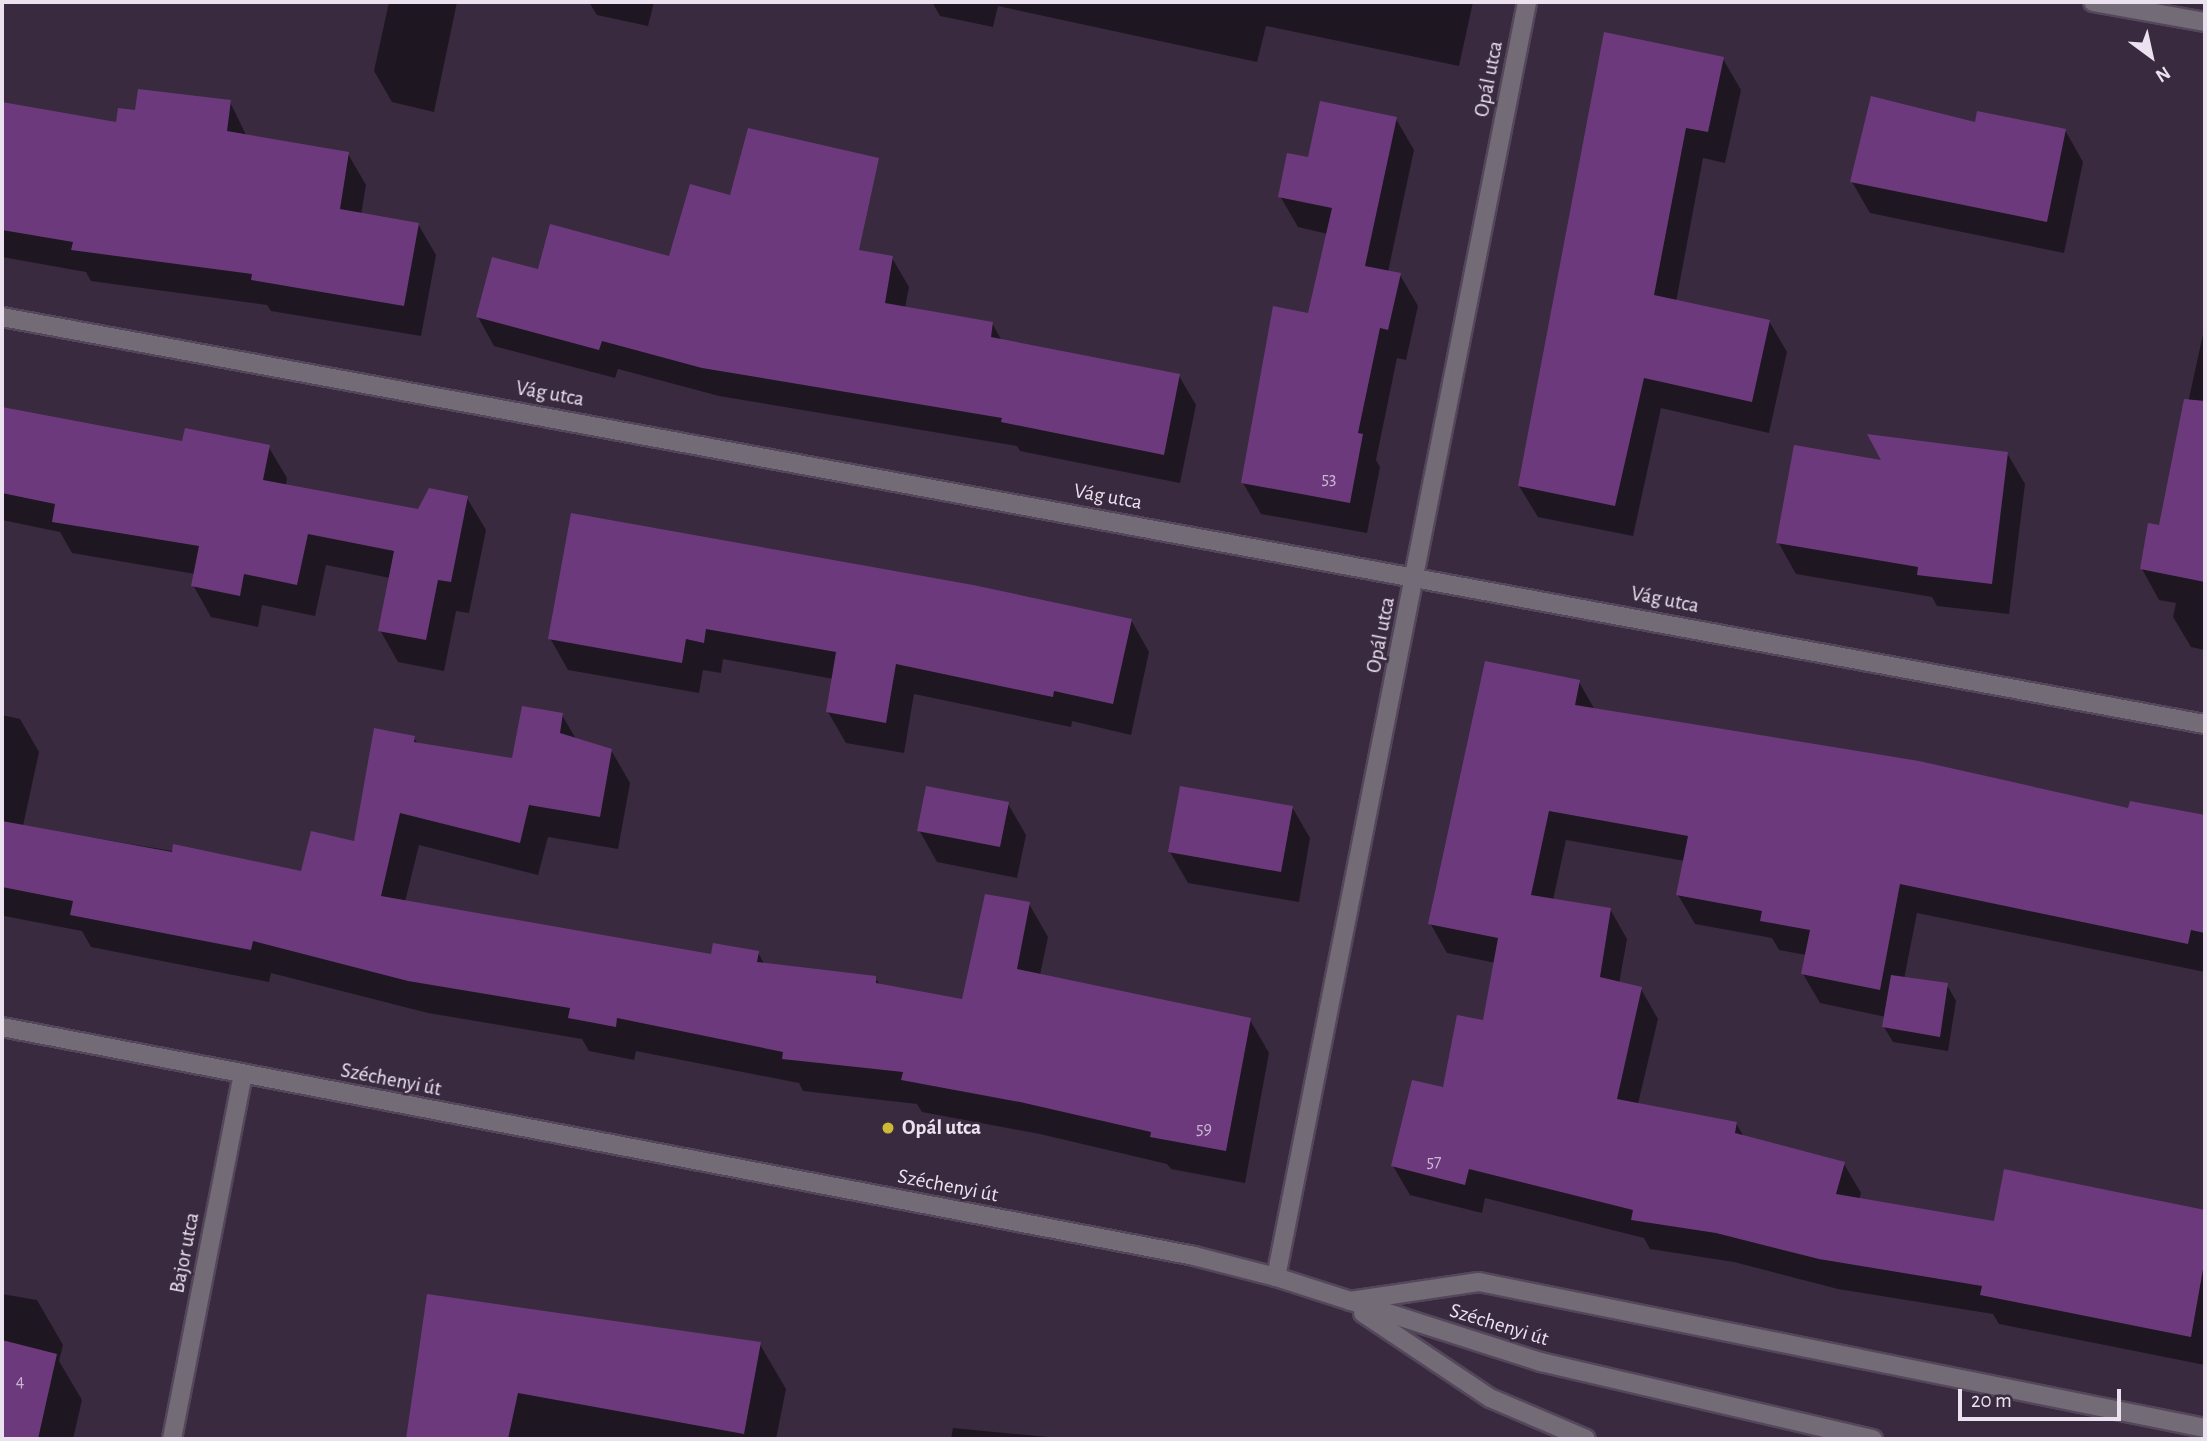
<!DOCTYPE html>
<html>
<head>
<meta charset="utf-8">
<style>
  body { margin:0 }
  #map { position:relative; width:2207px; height:1441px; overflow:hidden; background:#392a3f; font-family:"Alegreya Sans",sans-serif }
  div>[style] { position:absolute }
  .shadow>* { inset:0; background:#0007 }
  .building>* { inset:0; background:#6c3a7c }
  .roads { filter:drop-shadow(2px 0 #55475b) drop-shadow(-2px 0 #55475b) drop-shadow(0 2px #55475b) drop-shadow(0 -2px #55475b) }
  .minor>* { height:18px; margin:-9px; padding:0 9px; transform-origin:9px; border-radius:9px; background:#736b76 }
  .dots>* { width:19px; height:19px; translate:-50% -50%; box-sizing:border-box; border:4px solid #392a3f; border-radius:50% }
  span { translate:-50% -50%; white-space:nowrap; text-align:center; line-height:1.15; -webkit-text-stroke:5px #392a3f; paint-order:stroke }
  .number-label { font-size:18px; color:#cbb7d2 }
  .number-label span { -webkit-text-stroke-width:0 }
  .street-label { font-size:21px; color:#ebe1ef }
  .poi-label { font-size:21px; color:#ebe1ef; font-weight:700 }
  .left { translate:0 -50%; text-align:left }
  .frame { position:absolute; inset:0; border:4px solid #ebe1ef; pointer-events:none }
  .north { position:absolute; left:2116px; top:21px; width:70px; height:70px; -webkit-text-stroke:5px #392a3f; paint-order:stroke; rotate:147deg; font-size:19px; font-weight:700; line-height:28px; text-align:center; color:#ebe1ef }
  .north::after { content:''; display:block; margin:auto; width:24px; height:32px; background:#ebe1ef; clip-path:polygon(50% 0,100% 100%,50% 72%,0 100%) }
  .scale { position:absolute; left:1958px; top:1389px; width:163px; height:32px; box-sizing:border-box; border:4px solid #ebe1ef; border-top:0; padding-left:9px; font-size:21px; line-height:24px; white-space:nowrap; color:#ebe1ef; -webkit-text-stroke:5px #392a3f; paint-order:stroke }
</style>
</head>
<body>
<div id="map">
  <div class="shadow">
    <div style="clip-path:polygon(389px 2px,457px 2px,434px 112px,392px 102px,374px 71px)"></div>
    <div style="clip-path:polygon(589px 2px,654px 2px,648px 26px,597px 15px)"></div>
    <div style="clip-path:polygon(932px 2px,1473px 2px,1459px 66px,1266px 26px,1257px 62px,998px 6px,993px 27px,940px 16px)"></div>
    <div style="clip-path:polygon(1605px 34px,1723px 59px,1741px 90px,1725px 163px,1703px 158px,1676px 302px,1769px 321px,1787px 352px,1769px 433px,1661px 408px,1633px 536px,1538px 517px,1519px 486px)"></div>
    <div style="clip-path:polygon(230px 102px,247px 137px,348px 154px,366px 185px,361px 215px,418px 224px,436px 255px,421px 336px,271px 311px,267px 305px,91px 281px,86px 272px,2px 257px,2px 104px,117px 124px,136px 112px)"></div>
    <div style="clip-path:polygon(1396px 119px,1414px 150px,1388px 272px,1400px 275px,1418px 306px,1406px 360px,1397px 358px,1376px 460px,1380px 467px,1367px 533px,1261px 514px,1243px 483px,1309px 315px,1328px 234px,1298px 227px,1280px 196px,1309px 160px)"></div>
    <div style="clip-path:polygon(1976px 124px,2065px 130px,2083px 162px,2064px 253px,1870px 213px,1852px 182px)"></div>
    <div style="clip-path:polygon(779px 236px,892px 258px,909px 287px,905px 308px,992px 323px,1002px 341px,1179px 376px,1196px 405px,1180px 483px,1020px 451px,1017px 446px,719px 396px,618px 369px,615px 378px,494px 346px,478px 317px,540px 271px,670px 258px)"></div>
    <div style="clip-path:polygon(2205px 325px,2205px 650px,2191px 647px,2173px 617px,2176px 603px,2159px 600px,2142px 569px,2161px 527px)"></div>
    <div style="clip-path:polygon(2px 408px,184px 443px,268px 446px,287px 478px,286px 486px,419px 511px,467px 498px,486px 530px,469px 613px,456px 611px,444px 671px,398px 662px,380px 630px,390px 578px,326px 565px,315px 616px,262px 605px,258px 627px,211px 617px,193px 585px,195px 574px,72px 553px,60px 532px,2px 520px)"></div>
    <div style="clip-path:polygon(2007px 453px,2025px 484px,2009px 614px,1937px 606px,1932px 597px,1796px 574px,1778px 542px,1884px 462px)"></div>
    <div style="clip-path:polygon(573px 515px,1131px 620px,1149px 652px,1131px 735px,1072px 721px,1071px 727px,914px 694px,904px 753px,846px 743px,828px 712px,834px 679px,723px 659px,721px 673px,703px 670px,699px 693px,568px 670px,550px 638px)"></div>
    <div style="clip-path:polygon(1579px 682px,1595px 710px,1919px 763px,2130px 810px,2131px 803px,2205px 817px,2205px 972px,1917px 913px,1904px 979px,1947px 985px,1956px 1001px,1948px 1051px,1893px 1042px,1884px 1027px,1886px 1017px,1820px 1003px,1803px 974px,1806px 955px,1779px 950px,1772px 938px,1695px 924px,1678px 895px,1685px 861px,1566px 840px,1553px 900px,1610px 909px,1627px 939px,1619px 984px,1641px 989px,1658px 1019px,1638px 1104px,1736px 1123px,1744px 1137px,1844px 1164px,1861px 1193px,1859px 1199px,1995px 1223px,2006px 1171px,2205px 1212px,2205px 1365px,1999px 1324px,1993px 1314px,1838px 1289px,1734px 1262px,1650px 1249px,1644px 1238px,1485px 1198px,1482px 1213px,1410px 1195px,1393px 1166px,1484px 1022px,1496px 963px,1447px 953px,1430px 923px)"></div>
    <div style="clip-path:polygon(2px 715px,20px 719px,39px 752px,23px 826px,303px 873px,355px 843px,414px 738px,418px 744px,514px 760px,562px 715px,576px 739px,611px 750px,630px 783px,618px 849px,548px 837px,538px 875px,419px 845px,405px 902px,712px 956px,758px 953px,765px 965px,875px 978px,880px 985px,964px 1001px,1029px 904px,1048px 937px,1040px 975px,1250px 1020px,1269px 1053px,1245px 1183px,1171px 1169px,1167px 1164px,1040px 1134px,922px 1112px,917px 1104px,803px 1091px,799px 1083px,636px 1051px,634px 1060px,589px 1051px,582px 1039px,428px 1013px,271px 973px,269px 982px,91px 947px,82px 931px,4px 916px,2px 927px)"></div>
    <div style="clip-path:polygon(1008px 804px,1026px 835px,1017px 878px,937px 862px,919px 830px)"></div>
    <div style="clip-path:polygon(1292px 807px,1310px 838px,1299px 902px,1188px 883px,1170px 852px)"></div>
    <div style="clip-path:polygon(2px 1294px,37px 1300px,63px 1345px,59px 1361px,82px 1400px,73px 1439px,2px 1439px)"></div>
    <div style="clip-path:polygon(428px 1296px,759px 1343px,786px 1389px,776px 1439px,407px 1439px)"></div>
    <div style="clip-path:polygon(953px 1428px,1048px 1437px,1050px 1439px,951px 1439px)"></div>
  </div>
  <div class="building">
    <div style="clip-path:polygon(1604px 32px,1724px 57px,1708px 132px,1686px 128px,1654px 295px,1770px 320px,1752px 402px,1644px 378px,1615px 506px,1518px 486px)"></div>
    <div style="clip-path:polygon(138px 89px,231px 100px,227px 131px,349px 152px,340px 209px,419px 223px,404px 306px,251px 280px,252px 274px,71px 250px,73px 242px,2px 230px,2px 102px,116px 122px,118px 108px,135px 110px)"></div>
    <div style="clip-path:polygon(1871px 96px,1975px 122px,1977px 111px,2066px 129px,2047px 222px,1850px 182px)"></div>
    <div style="clip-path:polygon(1320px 101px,1397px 117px,1365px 266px,1401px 273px,1388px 330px,1380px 328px,1358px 433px,1363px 434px,1350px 503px,1241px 483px,1273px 306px,1308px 313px,1332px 208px,1278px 197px,1287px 153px,1308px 157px)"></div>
    <div style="clip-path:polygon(748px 128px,879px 158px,859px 250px,893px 256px,885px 303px,993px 322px,991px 337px,1180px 374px,1164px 455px,1001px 422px,1002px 418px,702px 368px,602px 341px,599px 350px,476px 317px,492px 257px,538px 269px,550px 224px,669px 256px,690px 184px,730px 195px)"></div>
    <div style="clip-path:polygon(2184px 399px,2205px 401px,2205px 582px,2140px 569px,2148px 523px,2159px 525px)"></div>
    <div style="clip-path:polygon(2px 407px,182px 441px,185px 428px,270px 445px,263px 480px,418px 509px,429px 488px,468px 496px,451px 582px,438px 580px,426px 640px,378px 631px,394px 551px,308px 534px,297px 585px,244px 574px,240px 596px,191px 586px,199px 546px,52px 522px,55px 504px,2px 493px)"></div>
    <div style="clip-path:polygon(1867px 434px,2008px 452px,1992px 584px,1917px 575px,1918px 567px,1776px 543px,1794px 445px,1881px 460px)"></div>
    <div style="clip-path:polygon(571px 513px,973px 585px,1132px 619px,1113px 704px,1054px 691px,1053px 697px,896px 664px,886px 723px,826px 712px,836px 652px,706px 629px,704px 643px,686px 639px,682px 663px,548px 639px)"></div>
    <div style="clip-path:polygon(1485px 661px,1580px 680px,1575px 705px,1919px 761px,2128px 808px,2130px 801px,2205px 815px,2205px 933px,2191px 930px,2188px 944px,1900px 884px,1880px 990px,1801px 974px,1810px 930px,1760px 921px,1762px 911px,1676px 895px,1688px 836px,1549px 811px,1531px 895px,1611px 908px,1600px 977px,1642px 987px,1617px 1099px,1737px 1122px,1735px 1133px,1845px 1162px,1836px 1194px,1994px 1221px,2004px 1169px,2205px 1210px,2205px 1258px,2191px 1337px,1980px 1295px,1982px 1286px,1819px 1259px,1716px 1233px,1631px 1220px,1633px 1210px,1469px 1169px,1465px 1185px,1391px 1166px,1412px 1080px,1443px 1087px,1457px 1015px,1483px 1020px,1498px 938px,1428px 924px)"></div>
    <div style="clip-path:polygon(522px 706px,563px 713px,560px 733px,612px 749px,600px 817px,529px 805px,520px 843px,400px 813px,381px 896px,711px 954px,713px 943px,759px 951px,757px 962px,876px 976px,876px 983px,962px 999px,985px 894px,1030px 902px,1017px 969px,1251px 1018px,1226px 1151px,1150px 1137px,1151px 1132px,1020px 1102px,901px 1080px,903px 1072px,782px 1059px,783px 1052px,617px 1018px,616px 1027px,568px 1018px,570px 1008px,408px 981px,253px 941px,251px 950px,70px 915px,73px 901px,2px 887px,2px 821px,172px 852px,173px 844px,301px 871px,311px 831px,354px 841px,374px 728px,415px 736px,414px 742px,512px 758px)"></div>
    <div style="clip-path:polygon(926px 786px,1009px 802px,1000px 847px,917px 831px)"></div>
    <div style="clip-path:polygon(1180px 786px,1293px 806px,1281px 872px,1168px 852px)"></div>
    <div style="clip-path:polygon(1891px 975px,1948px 983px,1940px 1037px,1882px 1027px)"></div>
    <div style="clip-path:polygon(427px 1294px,761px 1342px,744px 1434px,518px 1393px,508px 1439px,406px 1439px)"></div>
    <div style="clip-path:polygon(2px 1340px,57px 1354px,38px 1439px,2px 1439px)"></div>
  </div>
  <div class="roads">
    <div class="minor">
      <div style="left:2093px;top:2px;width:114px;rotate:10.1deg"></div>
      <div style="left:2px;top:317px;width:2240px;rotate:10.47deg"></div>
      <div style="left:2px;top:1027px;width:1214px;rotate:10.87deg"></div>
      <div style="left:1194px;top:1256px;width:85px;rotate:14.4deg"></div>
      <div style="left:1276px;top:1277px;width:278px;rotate:17.8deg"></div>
      <div style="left:1541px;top:1362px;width:341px;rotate:13.1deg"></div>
      <div style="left:1276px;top:1277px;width:1299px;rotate:-78.86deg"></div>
      <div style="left:1350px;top:1301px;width:130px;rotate:-8.4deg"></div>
      <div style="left:1479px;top:1282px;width:741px;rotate:11.37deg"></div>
      <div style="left:1363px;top:1313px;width:153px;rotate:33.8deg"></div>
      <div style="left:1490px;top:1398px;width:104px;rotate:23.1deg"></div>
      <div style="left:172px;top:1439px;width:371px;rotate:-79deg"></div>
    </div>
  </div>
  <div class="dots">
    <div style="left:888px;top:1128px;background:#ccb938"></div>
  </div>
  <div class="number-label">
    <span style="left:1329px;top:479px">53</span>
    <span style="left:1204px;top:1129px">59</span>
    <span style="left:1434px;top:1162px">57</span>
    <span style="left:20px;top:1382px">4</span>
  </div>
  <div class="street-label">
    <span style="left:1489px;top:79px;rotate:-79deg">Opál utca</span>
    <span style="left:550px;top:394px;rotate:10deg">Vág utca</span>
    <span style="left:1108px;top:497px;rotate:10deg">Vág utca</span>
    <span style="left:1665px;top:600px;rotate:11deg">Vág utca</span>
    <span style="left:1381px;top:635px;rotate:-79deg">Opál utca</span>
    <span style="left:391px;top:1080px;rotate:11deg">Széchenyi út</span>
    <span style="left:948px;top:1186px;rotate:11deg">Széchenyi út</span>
    <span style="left:185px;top:1253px;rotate:-79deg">Bajor utca</span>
    <span style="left:1499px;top:1325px;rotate:17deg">Széchenyi út</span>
  </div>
  <div class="poi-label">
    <span class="left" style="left:902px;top:1128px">Opál utca</span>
  </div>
  <div class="frame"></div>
  <div class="north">N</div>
  <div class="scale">20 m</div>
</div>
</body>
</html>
